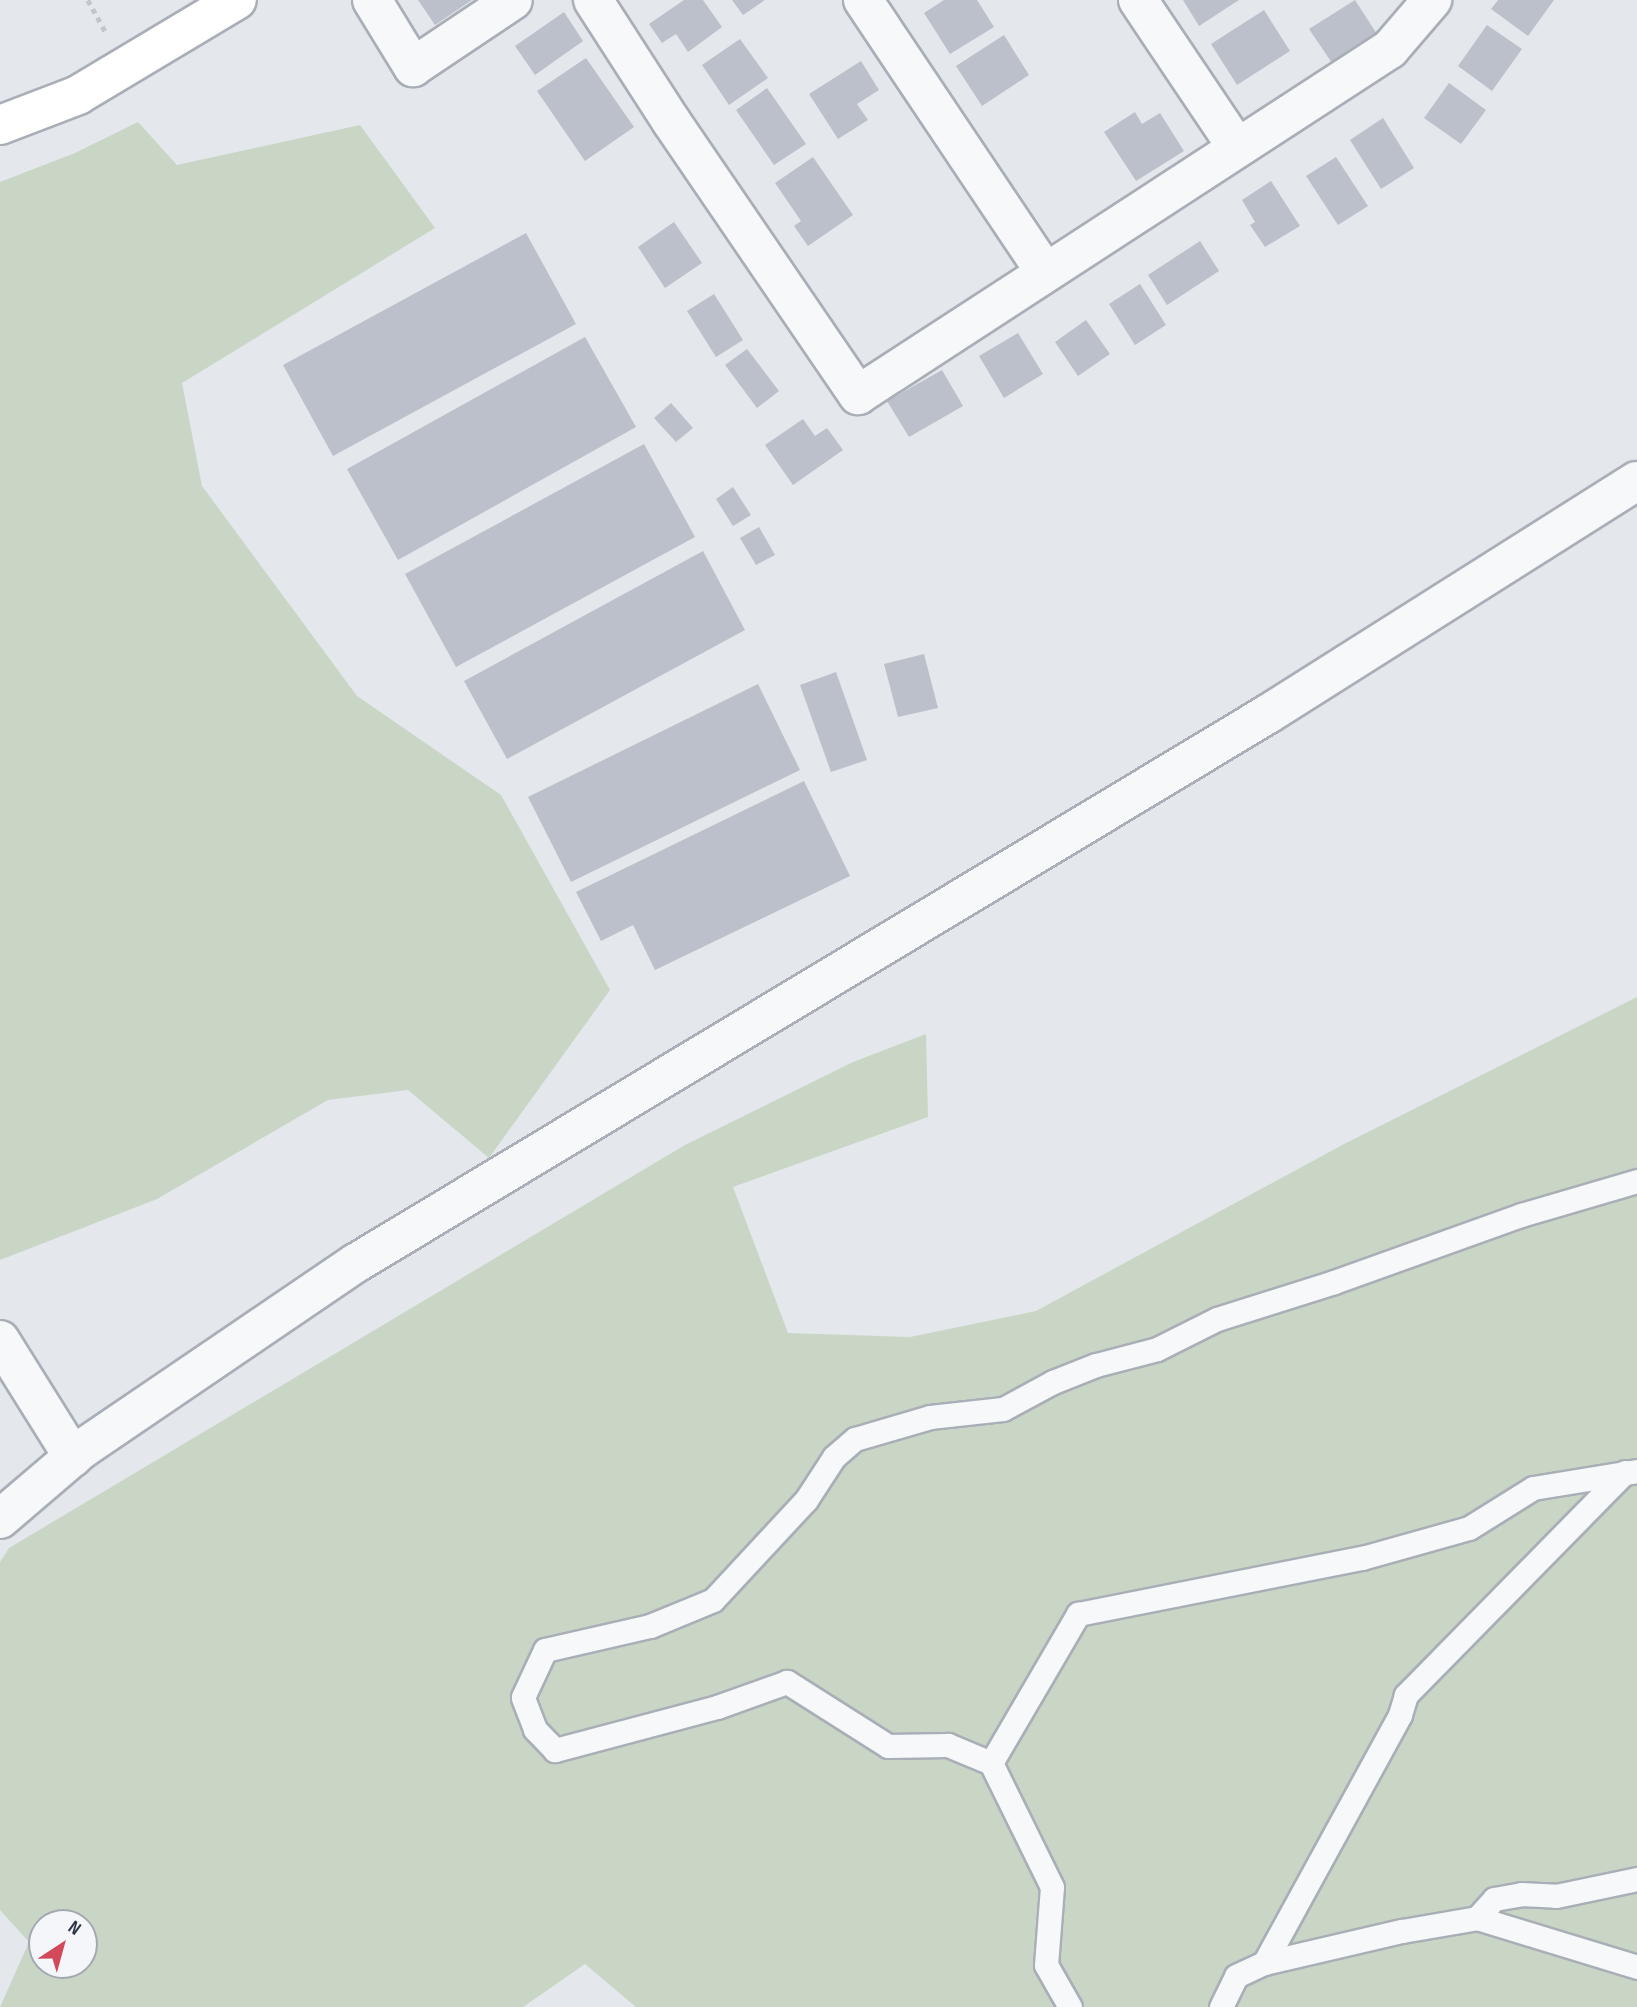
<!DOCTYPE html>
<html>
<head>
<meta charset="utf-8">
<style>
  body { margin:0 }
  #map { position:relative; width:1637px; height:2007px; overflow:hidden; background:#e4e7ec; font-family:"Sofia Sans Condensed",sans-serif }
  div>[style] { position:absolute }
  .green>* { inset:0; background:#c9d6c5 }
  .building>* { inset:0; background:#bbc0ca }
  .path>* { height:4.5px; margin-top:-2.25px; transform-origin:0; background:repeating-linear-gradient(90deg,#c2c5cb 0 5px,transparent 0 10px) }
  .roads { filter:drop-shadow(2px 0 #a9aeb7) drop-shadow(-2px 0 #a9aeb7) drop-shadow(0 2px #a9aeb7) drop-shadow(0 -2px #a9aeb7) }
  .lane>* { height:23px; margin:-11.5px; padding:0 11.5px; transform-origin:11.5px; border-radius:11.5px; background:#f7f8fa }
  .street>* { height:38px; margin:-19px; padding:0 19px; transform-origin:19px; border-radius:19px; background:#f7f8fa }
  .secondary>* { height:38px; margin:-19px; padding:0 19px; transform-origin:19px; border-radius:19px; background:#fff }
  span { translate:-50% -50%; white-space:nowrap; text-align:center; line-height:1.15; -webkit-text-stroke:5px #f4f6f9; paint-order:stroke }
  .north { position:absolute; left:28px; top:1909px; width:70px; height:70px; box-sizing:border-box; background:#f4f6f9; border:2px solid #a4a8b1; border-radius:50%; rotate:36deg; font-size:19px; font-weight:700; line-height:28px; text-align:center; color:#2b3445 }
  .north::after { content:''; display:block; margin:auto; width:24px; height:32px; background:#d1495b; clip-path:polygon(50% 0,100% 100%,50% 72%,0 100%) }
</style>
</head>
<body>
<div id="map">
  <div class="green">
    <div style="clip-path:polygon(138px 122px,177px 165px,360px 125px,435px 228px,182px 383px,202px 486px,357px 696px,501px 795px,610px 990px,489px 1158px,408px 1090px,328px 1100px,157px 1199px,0 1260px,0 182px,75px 153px)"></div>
    <div style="clip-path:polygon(evenodd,1637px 997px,1637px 2007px,636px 2007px,585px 1964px,523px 2007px,0 2007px,29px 1942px,0 1910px,0 1562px,9px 1548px,685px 1145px,853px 1062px,926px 1034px,928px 1117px,733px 1187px,788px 1333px,910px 1337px,1036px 1311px,1346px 1143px,1637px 997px,42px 1923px,84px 1923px,84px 1965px,42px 1965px,42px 1923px)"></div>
  </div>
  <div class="building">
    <div style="clip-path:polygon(418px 0,472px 0,435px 25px)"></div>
    <div style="clip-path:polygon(684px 0,703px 0,722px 27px,688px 52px,676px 34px,662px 43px,649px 24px)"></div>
    <div style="clip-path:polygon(732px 0,765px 0,743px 15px)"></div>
    <div style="clip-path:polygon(944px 0,977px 0,994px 27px,950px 54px,924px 13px)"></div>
    <div style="clip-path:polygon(1183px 0,1239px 0,1199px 26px)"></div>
    <div style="clip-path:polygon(1355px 0,1377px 34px,1332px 63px,1309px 29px)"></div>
    <div style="clip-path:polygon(1498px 0,1554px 0,1528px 36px,1491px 9px)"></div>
    <div style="clip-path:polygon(1264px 10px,1290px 51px,1237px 85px,1211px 44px)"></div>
    <div style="clip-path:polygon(564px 12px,583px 41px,535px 75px,515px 46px)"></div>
    <div style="clip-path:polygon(1487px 25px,1522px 49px,1492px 91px,1458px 66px)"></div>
    <div style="clip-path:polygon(1004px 35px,1029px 75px,982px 106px,956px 66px)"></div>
    <div style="clip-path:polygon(740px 39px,768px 78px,729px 105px,702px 65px)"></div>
    <div style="clip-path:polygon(586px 58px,634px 127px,585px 161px,537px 91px)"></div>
    <div style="clip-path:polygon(861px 61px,879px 90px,857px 104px,868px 120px,838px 139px,809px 94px)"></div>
    <div style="clip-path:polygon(1449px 83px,1486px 110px,1461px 144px,1424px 118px)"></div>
    <div style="clip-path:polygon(767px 88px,806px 144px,774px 165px,736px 110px)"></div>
    <div style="clip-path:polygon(1135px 112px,1142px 124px,1160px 113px,1184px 151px,1136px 181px,1104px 132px)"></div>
    <div style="clip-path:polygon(1383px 118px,1414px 168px,1381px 189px,1350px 140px)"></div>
    <div style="clip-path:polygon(813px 157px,853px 215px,808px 246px,794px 226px,801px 221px,775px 183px)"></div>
    <div style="clip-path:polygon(1336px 157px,1368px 206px,1338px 225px,1306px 176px)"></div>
    <div style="clip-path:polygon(1271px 181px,1300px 226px,1265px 247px,1250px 225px,1255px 222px,1242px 200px)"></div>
    <div style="clip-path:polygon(674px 222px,702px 263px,665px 288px,638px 247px)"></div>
    <div style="clip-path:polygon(526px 233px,576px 324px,333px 456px,283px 365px)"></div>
    <div style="clip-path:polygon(1200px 241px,1219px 271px,1167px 305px,1148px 275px)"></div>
    <div style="clip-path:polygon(1140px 284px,1166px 325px,1135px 345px,1109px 304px)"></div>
    <div style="clip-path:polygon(714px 294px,743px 340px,716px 357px,687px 311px)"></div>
    <div style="clip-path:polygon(1086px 320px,1110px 354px,1078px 376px,1055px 342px)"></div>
    <div style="clip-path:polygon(1018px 333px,1043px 374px,1004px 398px,979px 356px)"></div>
    <div style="clip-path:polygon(585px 337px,636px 427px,398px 560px,347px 469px)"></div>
    <div style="clip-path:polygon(747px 349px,779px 391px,757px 408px,725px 365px)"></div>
    <div style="clip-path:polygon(942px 370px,963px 406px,909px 437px,887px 401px)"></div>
    <div style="clip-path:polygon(671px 403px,693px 428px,676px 442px,654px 418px)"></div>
    <div style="clip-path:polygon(803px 419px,815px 436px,827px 428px,843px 450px,793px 485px,765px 445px)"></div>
    <div style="clip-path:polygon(644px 444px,695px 537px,456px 667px,405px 574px)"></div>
    <div style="clip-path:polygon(733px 487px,751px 515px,733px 526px,716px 499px)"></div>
    <div style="clip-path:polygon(759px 527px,775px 555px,756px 565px,740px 538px)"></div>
    <div style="clip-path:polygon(703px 551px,745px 630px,507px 759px,464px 681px)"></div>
    <div style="clip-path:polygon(924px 654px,938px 708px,898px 717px,884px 664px)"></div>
    <div style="clip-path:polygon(836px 672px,867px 760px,831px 772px,800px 685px)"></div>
    <div style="clip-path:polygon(758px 684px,800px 770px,571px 882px,528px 797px)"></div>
    <div style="clip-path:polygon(804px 781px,850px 876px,655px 970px,633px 925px,601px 941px,576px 892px)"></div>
  </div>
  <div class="path">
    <div style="left:88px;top:0;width:38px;rotate:61deg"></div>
  </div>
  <div class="roads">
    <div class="lane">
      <div style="left:1625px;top:1472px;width:313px;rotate:134.5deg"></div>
      <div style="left:1406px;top:1695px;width:21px;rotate:107deg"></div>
      <div style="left:1400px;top:1715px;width:283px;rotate:118.7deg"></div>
      <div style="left:1264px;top:1963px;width:142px;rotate:-13.1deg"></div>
      <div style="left:1402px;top:1931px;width:76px;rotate:-9.8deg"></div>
      <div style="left:1477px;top:1918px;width:25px;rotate:-48deg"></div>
      <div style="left:1494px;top:1899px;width:27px;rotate:-10deg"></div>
      <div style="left:1521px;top:1894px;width:35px;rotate:3deg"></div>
      <div style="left:1556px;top:1896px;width:83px;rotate:-11.9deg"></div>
      <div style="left:991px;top:1763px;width:47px;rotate:-157.3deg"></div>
      <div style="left:948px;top:1745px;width:60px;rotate:179deg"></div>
      <div style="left:888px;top:1746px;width:120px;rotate:-147.6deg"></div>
      <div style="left:787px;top:1682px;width:74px;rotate:160.3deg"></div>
      <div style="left:717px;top:1707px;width:168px;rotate:165.1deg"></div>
      <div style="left:555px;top:1750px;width:29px;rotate:-134deg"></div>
      <div style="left:535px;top:1729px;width:34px;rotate:-111deg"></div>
      <div style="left:523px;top:1697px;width:52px;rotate:-64.9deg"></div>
      <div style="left:545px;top:1650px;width:108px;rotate:-12.9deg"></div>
      <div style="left:650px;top:1626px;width:68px;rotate:-22.4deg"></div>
      <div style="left:713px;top:1600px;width:137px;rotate:-47.1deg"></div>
      <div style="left:806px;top:1500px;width:51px;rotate:-56.9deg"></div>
      <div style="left:834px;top:1457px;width:28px;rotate:-41deg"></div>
      <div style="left:855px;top:1439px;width:78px;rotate:-16.3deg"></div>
      <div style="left:930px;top:1417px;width:73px;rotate:-6.3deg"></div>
      <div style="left:1003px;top:1409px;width:57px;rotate:-28.4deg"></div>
      <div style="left:1053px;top:1382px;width:46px;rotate:-21.6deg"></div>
      <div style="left:1096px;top:1365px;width:63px;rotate:-14.7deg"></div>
      <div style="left:1157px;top:1349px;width:67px;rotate:-26.6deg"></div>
      <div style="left:1217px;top:1319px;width:123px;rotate:-17.5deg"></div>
      <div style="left:1334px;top:1282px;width:199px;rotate:-19.7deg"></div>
      <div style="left:1521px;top:1215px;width:121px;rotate:-16.3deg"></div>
      <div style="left:1477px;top:1918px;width:167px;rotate:17deg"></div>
      <div style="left:1070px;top:2007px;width:48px;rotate:-119.7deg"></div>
      <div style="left:1046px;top:1965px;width:78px;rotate:-85.6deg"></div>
      <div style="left:1052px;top:1887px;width:138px;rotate:-116.2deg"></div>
      <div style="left:991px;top:1763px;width:173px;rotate:-59.7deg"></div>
      <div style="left:1078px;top:1614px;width:289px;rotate:-11.2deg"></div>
      <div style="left:1362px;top:1558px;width:111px;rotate:-15.7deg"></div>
      <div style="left:1469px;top:1528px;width:75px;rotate:-32deg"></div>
      <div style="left:1533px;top:1488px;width:105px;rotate:-9.3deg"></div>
      <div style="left:1221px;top:2007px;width:34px;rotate:-64deg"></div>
      <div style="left:1236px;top:1976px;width:31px;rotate:-25deg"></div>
    </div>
    <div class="street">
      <div style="left:372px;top:0;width:79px;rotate:58.5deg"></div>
      <div style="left:413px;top:67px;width:120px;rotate:-33.8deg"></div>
      <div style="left:593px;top:0;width:144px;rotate:57.2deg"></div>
      <div style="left:671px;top:121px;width:332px;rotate:55.7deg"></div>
      <div style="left:858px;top:395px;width:635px;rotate:-33.04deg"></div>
      <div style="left:1390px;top:49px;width:65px;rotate:-49.4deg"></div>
      <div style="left:863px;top:0;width:327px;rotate:56.2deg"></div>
      <div style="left:1138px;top:0;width:176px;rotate:56.1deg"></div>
      <div style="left:0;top:1340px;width:138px;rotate:58deg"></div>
      <div style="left:0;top:1519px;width:108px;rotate:-40.5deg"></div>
      <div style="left:82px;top:1449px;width:331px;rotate:-34.2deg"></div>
      <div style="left:356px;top:1263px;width:1064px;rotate:-31.05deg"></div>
      <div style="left:1268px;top:714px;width:436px;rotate:-32.3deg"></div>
    </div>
    <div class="secondary">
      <div style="left:0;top:125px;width:84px;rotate:-21deg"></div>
      <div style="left:78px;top:95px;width:185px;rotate:-30.9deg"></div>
    </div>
  </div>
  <div class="north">N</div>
</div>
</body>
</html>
